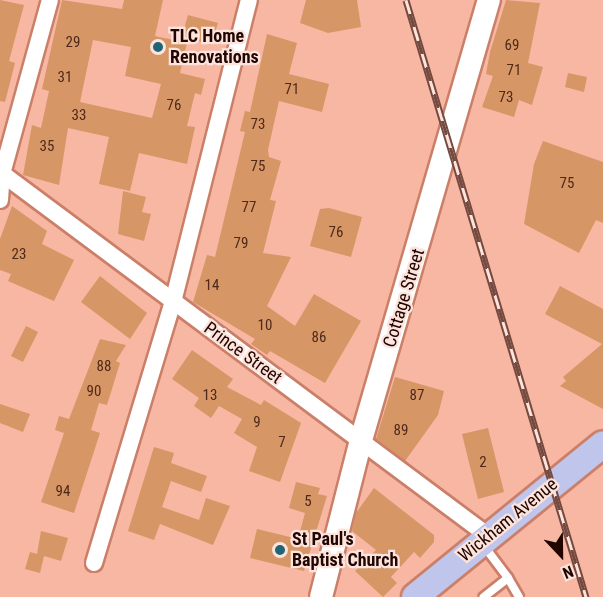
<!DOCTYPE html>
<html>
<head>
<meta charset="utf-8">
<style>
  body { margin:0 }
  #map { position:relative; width:603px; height:597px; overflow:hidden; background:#f7b7a3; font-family:"Roboto Condensed",sans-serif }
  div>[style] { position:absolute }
  .building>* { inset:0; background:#d79665 }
  .roads { filter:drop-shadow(2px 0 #cb7f68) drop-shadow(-2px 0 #cb7f68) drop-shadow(0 2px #cb7f68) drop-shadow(0 -2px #cb7f68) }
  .lane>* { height:8px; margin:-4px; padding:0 4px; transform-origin:4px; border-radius:4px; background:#fff }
  .street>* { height:16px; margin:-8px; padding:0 8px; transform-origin:8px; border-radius:8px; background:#fff }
  .secondary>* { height:22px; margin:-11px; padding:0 11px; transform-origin:11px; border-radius:11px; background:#fff }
  .primary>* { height:26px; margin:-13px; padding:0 13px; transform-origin:13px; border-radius:13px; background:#c0c5eb }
  .rail>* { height:7px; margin-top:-3.5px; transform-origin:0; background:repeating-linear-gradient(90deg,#fce3db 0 14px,#744a40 0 28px); box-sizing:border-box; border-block:2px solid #744a40 }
  .dots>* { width:16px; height:16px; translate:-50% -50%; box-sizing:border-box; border:3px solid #fce3db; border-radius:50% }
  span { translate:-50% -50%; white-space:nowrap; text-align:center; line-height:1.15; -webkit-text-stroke:4.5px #fce3db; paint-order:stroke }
  .number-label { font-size:15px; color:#4e291a }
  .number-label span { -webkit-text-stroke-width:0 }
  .poi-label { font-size:18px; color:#200501; font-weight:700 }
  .left { translate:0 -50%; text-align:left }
  .street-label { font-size:18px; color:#200501 }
  .north { position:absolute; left:531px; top:525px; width:60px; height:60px; -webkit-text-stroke:4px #fce3db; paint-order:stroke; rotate:158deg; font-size:16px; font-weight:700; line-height:24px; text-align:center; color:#200501 }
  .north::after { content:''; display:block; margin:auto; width:21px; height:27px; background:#200501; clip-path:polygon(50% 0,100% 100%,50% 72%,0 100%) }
</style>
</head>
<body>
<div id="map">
  <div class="building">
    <div style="clip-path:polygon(0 0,24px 5px,9px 61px,15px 63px,5px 102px,0 101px)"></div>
    <div style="clip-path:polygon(evenodd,62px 0,122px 9px,124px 0,163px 0,155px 36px,187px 43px,180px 73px,205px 79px,201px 95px,195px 93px,187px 126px,195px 127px,187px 164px,139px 153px,130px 191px,99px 184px,109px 137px,68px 128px,59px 185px,23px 175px,32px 125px,41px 128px,49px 91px,42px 89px,62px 0,93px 40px,131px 47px,125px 76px,161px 84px,152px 118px,80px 102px,93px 40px)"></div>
    <div style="clip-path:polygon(306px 0,357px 0,361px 27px,328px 33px,300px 23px)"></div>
    <div style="clip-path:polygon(506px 0,540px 3px,528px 63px,543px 67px,532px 105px,519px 100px,514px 117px,482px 107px,493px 76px,486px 74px,490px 52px)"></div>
    <div style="clip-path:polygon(188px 15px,218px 23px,211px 45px,182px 36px)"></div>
    <div style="clip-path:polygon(267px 34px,297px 43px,289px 74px,329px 84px,322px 112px,279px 101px,268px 150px,269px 157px,281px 161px,270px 200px,276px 201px,263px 253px,291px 257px,267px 306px,295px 326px,314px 294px,361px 321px,325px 383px,270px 351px,267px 355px,251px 344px,255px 339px,193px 302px,207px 255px,215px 257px,245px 132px,240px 131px,245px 111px,250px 112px)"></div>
    <div style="clip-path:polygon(568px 73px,587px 77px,584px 92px,565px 87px)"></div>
    <div style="clip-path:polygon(543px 141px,603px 162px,603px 223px,596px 220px,579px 253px,524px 224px,534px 164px)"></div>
    <div style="clip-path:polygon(123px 191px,146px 197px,142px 212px,151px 214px,144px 241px,118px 234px)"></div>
    <div style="clip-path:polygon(12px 206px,47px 231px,42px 244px,74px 260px,54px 301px,8px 281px,11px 274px,0 270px,0 239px)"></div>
    <div style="clip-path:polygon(329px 208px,362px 217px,351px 257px,310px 246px,320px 209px)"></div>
    <div style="clip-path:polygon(100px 276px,147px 313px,130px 339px,81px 302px)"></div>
    <div style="clip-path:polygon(560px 286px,603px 309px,603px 409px,560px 386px,566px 381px,563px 377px,602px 344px,545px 314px)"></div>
    <div style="clip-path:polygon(26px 326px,38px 332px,23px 362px,11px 356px)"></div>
    <div style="clip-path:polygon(100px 339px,126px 345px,116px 361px,120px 363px,107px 405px,99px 403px,91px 430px,100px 433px,74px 513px,41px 502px,64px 433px,55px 430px,59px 416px,69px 419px)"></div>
    <div style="clip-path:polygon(192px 350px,233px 379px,227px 387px,261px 405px,264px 400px,301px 423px,280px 482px,249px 471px,257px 447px,234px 433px,242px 419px,219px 406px,211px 418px,194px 406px,199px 398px,172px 379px)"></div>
    <div style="clip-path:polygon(395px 377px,444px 391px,438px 415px,405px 461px,376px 439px)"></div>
    <div style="clip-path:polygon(0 404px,30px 414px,23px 432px,0 423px)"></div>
    <div style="clip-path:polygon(488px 428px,504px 492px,478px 499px,462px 434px)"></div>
    <div style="clip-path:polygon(154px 447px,174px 453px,171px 463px,207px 476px,201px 492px,171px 481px,162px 507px,199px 520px,206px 498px,230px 506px,213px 545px,160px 524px,154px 540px,128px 531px)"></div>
    <div style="clip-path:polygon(296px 482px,320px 488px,318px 494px,327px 496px,304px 571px,250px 558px,257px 529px,298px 539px,305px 513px,289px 508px)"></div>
    <div style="clip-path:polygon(374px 488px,434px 535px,434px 542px,420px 558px,414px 552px,391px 577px,397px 583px,383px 597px,355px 571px,376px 550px,352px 531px,356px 513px)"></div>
    <div style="clip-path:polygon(41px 531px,68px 538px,61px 561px,44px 556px,40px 573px,25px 569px,30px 552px,37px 554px)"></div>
  </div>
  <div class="roads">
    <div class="lane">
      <div style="left:484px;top:546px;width:40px;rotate:53deg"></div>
      <div style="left:508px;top:578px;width:31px;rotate:142deg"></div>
      <div style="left:508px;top:578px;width:22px;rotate:60deg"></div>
    </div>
    <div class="street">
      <div style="left:0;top:172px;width:607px;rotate:36.7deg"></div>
      <div style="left:0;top:200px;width:26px;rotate:-86deg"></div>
      <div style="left:2px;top:174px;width:180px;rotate:-74.6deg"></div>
      <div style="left:94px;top:563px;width:273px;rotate:-73.2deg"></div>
      <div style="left:173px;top:302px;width:311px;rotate:-75.9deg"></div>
    </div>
    <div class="secondary">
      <div style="left:321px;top:597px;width:162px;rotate:-75.7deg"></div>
      <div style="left:361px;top:440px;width:458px;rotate:-73.8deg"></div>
    </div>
    <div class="primary">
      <div style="left:415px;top:597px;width:242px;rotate:-39.1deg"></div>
    </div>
  </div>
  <div class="rail">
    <div style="left:406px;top:0;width:624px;rotate:73.22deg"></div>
  </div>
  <div class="dots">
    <div style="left:158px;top:47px;background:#206576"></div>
    <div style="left:280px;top:550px;background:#206576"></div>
  </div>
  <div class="number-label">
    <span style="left:73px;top:43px">29</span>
    <span style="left:512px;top:46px">69</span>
    <span style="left:514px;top:71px">71</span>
    <span style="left:65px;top:78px">31</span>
    <span style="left:292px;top:90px">71</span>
    <span style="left:506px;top:98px">73</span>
    <span style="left:174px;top:106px">76</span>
    <span style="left:79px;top:116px">33</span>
    <span style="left:258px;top:125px">73</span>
    <span style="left:47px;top:147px">35</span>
    <span style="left:258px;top:167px">75</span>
    <span style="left:567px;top:184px">75</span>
    <span style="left:249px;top:208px">77</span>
    <span style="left:336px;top:233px">76</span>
    <span style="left:241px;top:244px">79</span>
    <span style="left:19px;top:255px">23</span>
    <span style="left:212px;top:286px">14</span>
    <span style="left:265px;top:326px">10</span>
    <span style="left:319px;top:338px">86</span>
    <span style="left:104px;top:367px">88</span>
    <span style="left:94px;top:392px">90</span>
    <span style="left:210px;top:396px">13</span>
    <span style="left:417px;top:396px">87</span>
    <span style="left:257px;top:423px">9</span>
    <span style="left:401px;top:431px">89</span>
    <span style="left:282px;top:443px">7</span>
    <span style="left:483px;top:463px">2</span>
    <span style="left:63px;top:492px">94</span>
    <span style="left:308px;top:502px">5</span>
  </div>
  <div class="poi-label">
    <span class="left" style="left:170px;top:47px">TLC Home<br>Renovations</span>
    <span class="left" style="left:292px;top:550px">St Paul's<br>Baptist Church</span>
  </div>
  <div class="street-label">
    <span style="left:404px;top:298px;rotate:-73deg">Cottage Street</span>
    <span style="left:243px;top:353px;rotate:36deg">Prince Street</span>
    <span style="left:508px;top:520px;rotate:-39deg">Wickham Avenue</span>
  </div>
  <div class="north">N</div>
</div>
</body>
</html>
